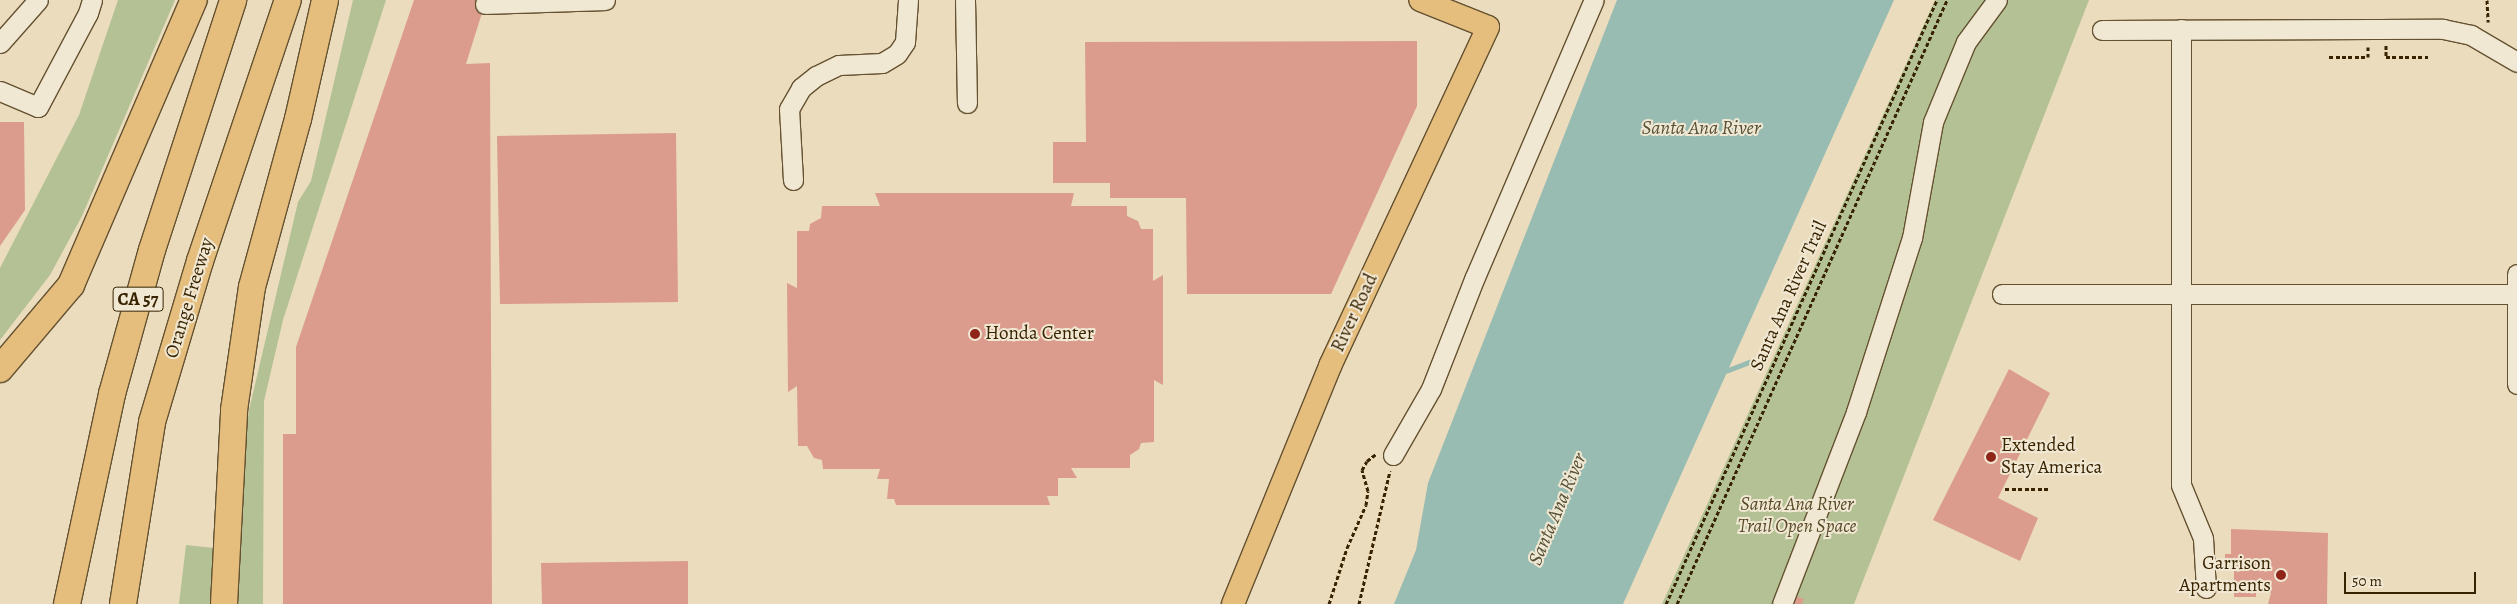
<!DOCTYPE html>
<html>
<head>
<meta charset="utf-8">
<style>
  body { margin:0 }
  #map { position:relative; width:2517px; height:604px; overflow:hidden; background:#eadcbd; font-family:Alegreya,serif }
  div>[style] { position:absolute }
  .green>* { inset:0; background:#b3c194 }
  .water>* { inset:0; background:#98bcb2 }
  .stream>* { height:5px; margin:-2.5px; padding:0 2.5px; transform-origin:2.5px; border-radius:2.5px; background:#98bcb2 }
  .building>* { inset:0; background:#dc9c8d }
  .path>* { height:3px; margin-top:-1.5px; transform-origin:0; background:repeating-linear-gradient(90deg,#382301 0 4px,transparent 0 6.5px) }
  .roads { filter:drop-shadow(1px 0 #645130) drop-shadow(-1px 0 #645130) drop-shadow(0 1px #645130) drop-shadow(0 -1px #645130) }
  .minor>* { height:19px; margin:-9.5px; padding:0 9.5px; transform-origin:9.5px; border-radius:9.5px; background:#f1e8d4 }
  .major>* { height:22px; margin:-11px; padding:0 11px; transform-origin:11px; border-radius:11px; background:#e5be7e }
  .highway>* { height:26px; margin:-13px; padding:0 13px; transform-origin:13px; border-radius:13px; background:#e5be7e }
  .dots>* { width:14px; height:14px; translate:-50% -50%; box-sizing:border-box; border:2px solid #f1e8d4; border-radius:50% }
  span { translate:-50% -50%; white-space:nowrap; text-align:center; line-height:1.15; -webkit-text-stroke:4px #f1e8d4; paint-order:stroke }
  .shield-label span { padding:1px 4px; background:#f1e8d4; border:1px solid; border-radius:4px; -webkit-text-stroke-width:0 }
  .shield-label { font-size:18px; color:#382301; font-weight:700 }
  .street-label { font-size:19px; color:#382301 }
  .poi-label { font-size:19px; color:#382301 }
  .left { translate:0 -50%; text-align:left }
  .right { translate:-100% -50%; text-align:right }
  .park-label { font-size:19px; color:#574a26; font-style:italic }
  .water-label { font-size:20px; color:#555136; font-style:italic }
  .scale { position:absolute; left:2344px; top:572px; width:132px; height:22px; box-sizing:border-box; border:2px solid #382301; border-top:0; padding-left:6px; font-size:15px; line-height:18px; white-space:nowrap; color:#382301; -webkit-text-stroke:4px #f1e8d4; paint-order:stroke }
</style>
</head>
<body>
<div id="map">
  <div class="green">
    <div style="clip-path:polygon(118px 0,175px 0,82px 216px,50px 275px,0 340px,0 268px,79px 115px)"></div>
    <div style="clip-path:polygon(353px 0,386px 0,283px 320px,264px 401px,263px 604px,235px 604px,240px 485px,249px 410px,298px 202px,311px 181px)"></div>
    <div style="clip-path:polygon(1935px 0,2089px 0,1854px 604px,1662px 604px)"></div>
    <div style="clip-path:polygon(186px 545px,214px 548px,211px 604px,179px 604px)"></div>
  </div>
  <div class="water">
    <div style="clip-path:polygon(1617px 0,1894px 0,1623px 604px,1394px 604px,1416px 550px,1428px 483px)"></div>
  </div>
  <div class="stream">
    <div style="left:1723px;top:372px;width:31px;rotate:-21deg"></div>
  </div>
  <div class="building">
    <div style="clip-path:polygon(414px 0,486px 0,466px 64px,490px 63px,492px 604px,283px 604px,283px 434px,296px 434px,296px 347px)"></div>
    <div style="clip-path:polygon(1417px 41px,1417px 106px,1331px 294px,1187px 294px,1186px 198px,1110px 198px,1110px 183px,1053px 183px,1053px 142px,1086px 142px,1085px 42px)"></div>
    <div style="clip-path:polygon(0 122px,24px 122px,25px 210px,0 246px)"></div>
    <div style="clip-path:polygon(676px 133px,678px 302px,500px 304px,497px 136px)"></div>
    <div style="clip-path:polygon(875px 193px,1074px 193px,1071px 206px,1127px 206px,1127px 216px,1138px 221px,1141px 229px,1153px 229px,1153px 281px,1163px 275px,1163px 385px,1154px 380px,1154px 442px,1141px 443px,1139px 449px,1130px 455px,1130px 468px,1071px 468px,1077px 478px,1058px 478px,1058px 496px,1047px 496px,1050px 505px,896px 505px,894px 499px,887px 499px,889px 479px,877px 479px,880px 469px,823px 469px,822px 460px,814px 458px,807px 446px,798px 446px,797px 386px,788px 392px,787px 283px,797px 288px,797px 231px,809px 231px,810px 224px,821px 218px,822px 206px,880px 206px)"></div>
    <div style="clip-path:polygon(2009px 369px,2050px 393px,1998px 498px,2038px 518px,2020px 561px,1933px 520px)"></div>
    <div style="clip-path:polygon(2231px 529px,2328px 533px,2327px 604px,2268px 604px,2271px 593px,2262px 584px,2256px 584px,2256px 597px,2234px 597px,2234px 565px,2225px 565px,2225px 554px,2231px 554px)"></div>
    <div style="clip-path:polygon(688px 561px,688px 604px,542px 604px,541px 563px)"></div>
    <div style="clip-path:polygon(1795px 596px,1804px 599px,1802px 604px,1792px 604px)"></div>
  </div>
  <div class="path">
    <div style="left:2487px;top:0;width:22px;rotate:87deg"></div>
    <div style="left:2386px;top:45px;width:12px;rotate:90deg"></div>
    <div style="left:2386px;top:57px;width:42px"></div>
    <div style="left:2329px;top:57px;width:39px"></div>
    <div style="left:2368px;top:57px;width:10px;rotate:-90deg"></div>
    <div style="left:2005px;top:489px;width:44px"></div>
    <div style="left:1329px;top:604px;width:59px;rotate:-72.2deg"></div>
    <div style="left:1347px;top:548px;width:47px;rotate:-66.2deg"></div>
    <div style="left:1366px;top:505px;width:14px;rotate:-82deg"></div>
    <div style="left:1368px;top:491px;width:22px;rotate:-106deg"></div>
    <div style="left:1362px;top:470px;width:10px;rotate:-61deg"></div>
    <div style="left:1367px;top:461px;width:11px;rotate:-38deg"></div>
    <div style="left:1359px;top:604px;width:137px;rotate:-76.9deg"></div>
    <div style="left:1666px;top:604px;width:662px;rotate:-65.84deg"></div>
    <div style="left:1677px;top:604px;width:662px;rotate:-65.91deg"></div>
  </div>
  <div class="roads">
    <div class="minor">
      <div style="left:965px;top:0;width:103px;rotate:88.9deg"></div>
      <div style="left:485px;top:4px;width:120px;rotate:-1.9deg"></div>
      <div style="left:2181px;top:29px;width:456px;rotate:90deg"></div>
      <div style="left:2181px;top:485px;width:57px;rotate:67.5deg"></div>
      <div style="left:2203px;top:538px;width:50px;rotate:86.6deg"></div>
      <div style="left:2102px;top:30px;width:341px;rotate:-0.2deg"></div>
      <div style="left:2443px;top:29px;width:29px;rotate:12deg"></div>
      <div style="left:2471px;top:35px;width:53px;rotate:30.4deg"></div>
      <div style="left:0;top:43px;width:57px;rotate:-48.5deg"></div>
      <div style="left:0;top:91px;width:41px;rotate:22.8deg"></div>
      <div style="left:38px;top:107px;width:106px;rotate:-62deg"></div>
      <div style="left:88px;top:13px;width:14px;rotate:-73deg"></div>
      <div style="left:793px;top:180px;width:71px;rotate:-93.2deg"></div>
      <div style="left:789px;top:109px;width:24px;rotate:-60deg"></div>
      <div style="left:801px;top:88px;width:19px;rotate:-39deg"></div>
      <div style="left:816px;top:76px;width:25px;rotate:-26deg"></div>
      <div style="left:839px;top:65px;width:43px;rotate:-2.7deg"></div>
      <div style="left:882px;top:63px;width:17px;rotate:-31deg"></div>
      <div style="left:897px;top:54px;width:14px;rotate:-56deg"></div>
      <div style="left:905px;top:42px;width:42px;rotate:-85.9deg"></div>
      <div style="left:2517px;top:274px;width:110px;rotate:90deg"></div>
      <div style="left:2002px;top:294px;width:515px"></div>
      <div style="left:1393px;top:455px;width:76px;rotate:-60.1deg"></div>
      <div style="left:1431px;top:389px;width:120px;rotate:-68.6deg"></div>
      <div style="left:1475px;top:277px;width:301px;rotate:-66.8deg"></div>
      <div style="left:1782px;top:604px;width:206px;rotate:-68.9deg"></div>
      <div style="left:1856px;top:412px;width:183px;rotate:-72.2deg"></div>
      <div style="left:1912px;top:238px;width:118px;rotate:-79.7deg"></div>
      <div style="left:1933px;top:122px;width:87px;rotate:-67.6deg"></div>
      <div style="left:1966px;top:42px;width:52px;rotate:-53.6deg"></div>
    </div>
    <div class="major">
      <div style="left:1233px;top:604px;width:257px;rotate:-67.8deg"></div>
      <div style="left:1330px;top:366px;width:374px;rotate:-65deg"></div>
      <div style="left:1488px;top:27px;width:73px;rotate:-158.3deg"></div>
    </div>
    <div class="highway">
      <div style="left:0;top:369px;width:110px;rotate:-49.8deg"></div>
      <div style="left:71px;top:285px;width:310px;rotate:-66.7deg"></div>
      <div style="left:67px;top:604px;width:215px;rotate:-77.9deg"></div>
      <div style="left:112px;top:394px;width:149px;rotate:-74.5deg"></div>
      <div style="left:152px;top:250px;width:263px;rotate:-72deg"></div>
      <div style="left:123px;top:604px;width:184px;rotate:-80.9deg"></div>
      <div style="left:152px;top:422px;width:168px;rotate:-73.4deg"></div>
      <div style="left:200px;top:261px;width:275px;rotate:-71.4deg"></div>
      <div style="left:224px;top:604px;width:194px;rotate:-87deg"></div>
      <div style="left:234px;top:410px;width:124px;rotate:-81.7deg"></div>
      <div style="left:252px;top:287px;width:174px;rotate:-74.7deg"></div>
      <div style="left:298px;top:119px;width:122px;rotate:-77.2deg"></div>
    </div>
  </div>
  <div class="dots">
    <div style="left:975px;top:334px;background:#8f2418"></div>
    <div style="left:1991px;top:457px;background:#8f2418"></div>
    <div style="left:2281px;top:575px;background:#8f2418"></div>
  </div>
  <div class="shield-label">
    <span style="left:138px;top:299px">CA 57</span>
  </div>
  <div class="street-label">
    <span style="left:1789px;top:296px;rotate:-66deg">Santa Ana River Trail</span>
    <span style="left:190px;top:298px;rotate:-73deg">Orange Freeway</span>
    <span style="left:1355px;top:313px;rotate:-65deg">River Road</span>
  </div>
  <div class="poi-label">
    <span class="left" style="left:985px;top:334px">Honda Center</span>
    <span class="left" style="left:2001px;top:457px">Extended<br>Stay America</span>
    <span class="right" style="left:2271px;top:575px">Garrison<br>Apartments</span>
  </div>
  <div class="park-label">
    <span style="left:1797px;top:516px">Santa Ana River<br>Trail Open Space</span>
  </div>
  <div class="water-label">
    <span style="left:1701px;top:127px">Santa Ana River</span>
    <span style="left:1557px;top:509px;rotate:-67deg">Santa Ana River</span>
  </div>
  <div class="scale">50 m</div>
</div>
</body>
</html>
